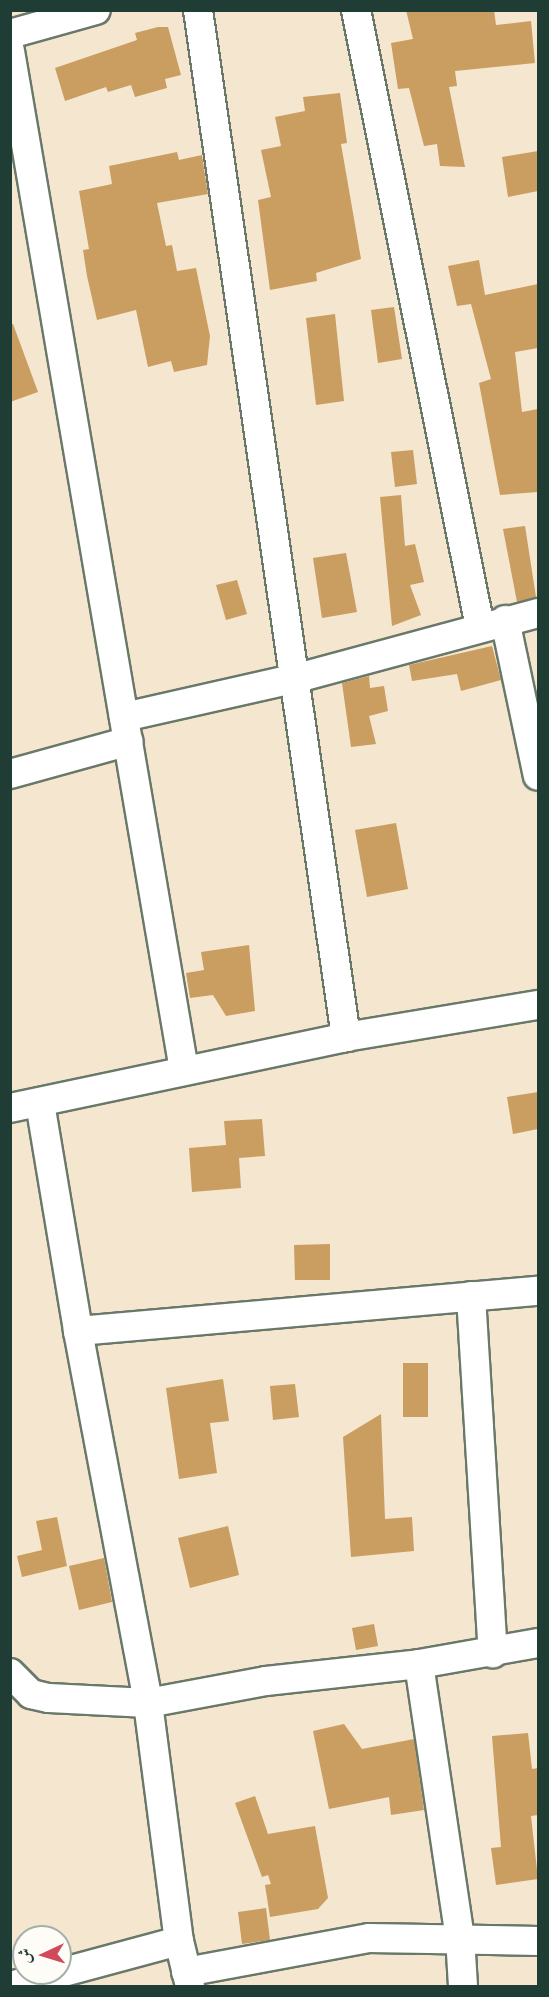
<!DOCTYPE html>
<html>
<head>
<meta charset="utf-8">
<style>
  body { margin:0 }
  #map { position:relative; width:549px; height:1997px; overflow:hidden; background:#f5e6cf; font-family:Vollkorn,Amiri,serif }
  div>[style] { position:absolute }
  .building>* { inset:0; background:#ca9d60 }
  .roads { filter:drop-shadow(2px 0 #6a786a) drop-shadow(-2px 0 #6a786a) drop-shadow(0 2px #6a786a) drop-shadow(0 -2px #6a786a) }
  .minor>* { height:28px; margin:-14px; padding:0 14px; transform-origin:14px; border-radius:14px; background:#fff }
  span { translate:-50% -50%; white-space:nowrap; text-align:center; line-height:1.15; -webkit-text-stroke:5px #fdfcf7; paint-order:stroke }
  .frame { position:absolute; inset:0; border:12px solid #1f3d34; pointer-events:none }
  .north { position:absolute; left:12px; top:1925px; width:60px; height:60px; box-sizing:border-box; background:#fdfcf7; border:2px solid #a4b0a9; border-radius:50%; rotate:266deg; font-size:16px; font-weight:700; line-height:24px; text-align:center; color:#1f3d34 }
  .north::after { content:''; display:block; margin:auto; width:21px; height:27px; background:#d1495b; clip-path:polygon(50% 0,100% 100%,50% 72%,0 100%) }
</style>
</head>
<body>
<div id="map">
  <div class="building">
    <div style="clip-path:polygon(406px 10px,494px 10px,496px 25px,531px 21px,535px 63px,455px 71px,457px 86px,449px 87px,465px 167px,440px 166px,437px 144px,424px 146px,409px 88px,398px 89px,391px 43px,413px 39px)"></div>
    <div style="clip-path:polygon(158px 27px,168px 27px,181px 75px,165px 79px,167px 88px,135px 97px,131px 85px,108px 92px,106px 87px,65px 101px,55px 68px,137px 40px,135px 33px)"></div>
    <div style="clip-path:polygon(340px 93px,347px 143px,341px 144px,361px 259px,316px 273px,317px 281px,270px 290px,258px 200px,271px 197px,261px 150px,281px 146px,275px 117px,305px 111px,303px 97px)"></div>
    <div style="clip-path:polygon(538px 151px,538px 191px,508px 197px,502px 157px)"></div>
    <div style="clip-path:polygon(177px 152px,179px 160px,202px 155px,208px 194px,157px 203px,166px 246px,172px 245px,177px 271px,196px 268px,210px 336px,207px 365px,174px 372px,171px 361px,148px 367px,136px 310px,97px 320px,87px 276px,83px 250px,89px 249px,79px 191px,112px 184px,109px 166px)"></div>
    <div style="clip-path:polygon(479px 260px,485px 295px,538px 284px,538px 348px,515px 352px,522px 412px,538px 409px,538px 492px,500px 495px,479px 383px,491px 379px,471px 304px,457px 306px,448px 266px)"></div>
    <div style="clip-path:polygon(394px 307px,402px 359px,378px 363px,371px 310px)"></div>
    <div style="clip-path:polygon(335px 314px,344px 401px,316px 405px,306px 318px)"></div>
    <div style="clip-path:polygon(13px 324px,38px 392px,10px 402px,10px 325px)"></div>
    <div style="clip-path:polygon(413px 450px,417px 484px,395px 487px,391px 452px)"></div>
    <div style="clip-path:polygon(401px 495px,405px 546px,415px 544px,424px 582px,410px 585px,421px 615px,392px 626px,380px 497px)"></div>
    <div style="clip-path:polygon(525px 526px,536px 597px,517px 602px,503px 529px)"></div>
    <div style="clip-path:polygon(346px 553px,357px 612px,322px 618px,313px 558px)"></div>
    <div style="clip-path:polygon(237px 580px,247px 614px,226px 620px,216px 585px)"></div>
    <div style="clip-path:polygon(492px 646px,501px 680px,461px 691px,457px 674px,412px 681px,409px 665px)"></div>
    <div style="clip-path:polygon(369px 676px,370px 688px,384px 686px,388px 711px,369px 716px,376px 744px,351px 747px,342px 683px)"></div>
    <div style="clip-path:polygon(396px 823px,408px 889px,367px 897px,355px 830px)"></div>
    <div style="clip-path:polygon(249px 945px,255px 1011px,226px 1016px,213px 995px,190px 998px,186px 973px,204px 970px,201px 952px)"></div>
    <div style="clip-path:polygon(538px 1092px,538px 1129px,513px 1134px,507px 1097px)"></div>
    <div style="clip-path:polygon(262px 1119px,265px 1156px,239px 1158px,241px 1188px,192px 1192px,189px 1148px,226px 1145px,224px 1121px)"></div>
    <div style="clip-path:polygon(330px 1244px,330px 1280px,295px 1280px,294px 1245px)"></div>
    <div style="clip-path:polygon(403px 1363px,428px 1363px,428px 1417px,403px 1417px)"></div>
    <div style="clip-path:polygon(223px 1379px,229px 1421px,210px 1423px,217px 1473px,179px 1479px,166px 1388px)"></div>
    <div style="clip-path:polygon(295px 1384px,299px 1417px,273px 1420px,270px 1386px)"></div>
    <div style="clip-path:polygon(381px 1414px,385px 1519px,412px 1517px,414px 1551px,351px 1557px,343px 1437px)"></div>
    <div style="clip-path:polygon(57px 1517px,67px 1566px,22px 1577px,17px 1556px,42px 1550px,36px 1521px)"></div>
    <div style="clip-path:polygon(228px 1526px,239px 1575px,190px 1588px,178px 1538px)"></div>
    <div style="clip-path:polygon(104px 1558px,112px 1602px,79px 1610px,69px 1566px)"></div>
    <div style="clip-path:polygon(374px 1624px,378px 1646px,356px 1650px,352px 1628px)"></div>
    <div style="clip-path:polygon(344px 1724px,362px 1749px,414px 1739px,424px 1810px,391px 1815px,389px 1797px,329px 1809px,313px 1731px)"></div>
    <div style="clip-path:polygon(528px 1733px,532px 1769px,538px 1768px,538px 1815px,531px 1816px,538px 1879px,496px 1885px,491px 1848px,501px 1847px,492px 1736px)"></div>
    <div style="clip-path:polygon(255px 1796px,268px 1834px,315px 1826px,328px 1898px,318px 1909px,270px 1917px,265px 1885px,271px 1884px,268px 1875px,262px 1877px,235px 1803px)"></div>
    <div style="clip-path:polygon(266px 1908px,270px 1940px,242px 1944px,238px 1912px)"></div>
  </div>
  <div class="roads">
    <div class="minor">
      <div style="left:198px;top:10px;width:1038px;rotate:81.8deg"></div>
      <div style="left:356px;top:10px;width:629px;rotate:78.64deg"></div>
      <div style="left:10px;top:34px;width:89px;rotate:-15.6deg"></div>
      <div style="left:10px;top:51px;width:1034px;rotate:80.31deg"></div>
      <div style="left:505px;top:620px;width:159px;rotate:78.1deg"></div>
      <div style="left:124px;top:717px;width:177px;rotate:-12.7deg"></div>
      <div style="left:297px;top:678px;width:250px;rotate:-15.1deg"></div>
      <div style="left:10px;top:774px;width:123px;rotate:-15.5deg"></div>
      <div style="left:40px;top:1103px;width:231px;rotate:80.5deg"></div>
      <div style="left:78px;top:1331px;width:379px;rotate:79.3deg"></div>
      <div style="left:148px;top:1703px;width:240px;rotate:82.6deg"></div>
      <div style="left:179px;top:1941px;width:46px;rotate:76.3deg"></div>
      <div style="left:10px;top:1108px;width:343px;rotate:-11.9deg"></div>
      <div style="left:346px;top:1037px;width:195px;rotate:-9.5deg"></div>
      <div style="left:471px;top:1296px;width:358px;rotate:86.5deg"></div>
      <div style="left:78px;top:1331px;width:462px;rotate:-5deg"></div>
      <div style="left:419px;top:1664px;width:276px;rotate:81.5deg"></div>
      <div style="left:460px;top:1937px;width:49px;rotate:86.5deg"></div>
      <div style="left:10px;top:1673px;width:30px;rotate:45deg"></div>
      <div style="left:31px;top:1694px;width:18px;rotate:13deg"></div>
      <div style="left:49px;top:1698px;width:99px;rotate:2.9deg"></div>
      <div style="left:148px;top:1703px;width:120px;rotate:-10.6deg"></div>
      <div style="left:266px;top:1681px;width:154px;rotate:-6.3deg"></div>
      <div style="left:419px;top:1664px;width:121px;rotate:-10deg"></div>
      <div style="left:186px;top:1972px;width:186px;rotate:-10.5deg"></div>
      <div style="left:369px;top:1938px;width:169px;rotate:1deg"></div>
      <div style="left:60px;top:1973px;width:123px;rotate:-15.1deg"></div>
      <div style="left:10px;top:1986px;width:52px;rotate:-14.6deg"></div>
    </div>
  </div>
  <div class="frame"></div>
  <div class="north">ش</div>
</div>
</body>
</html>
